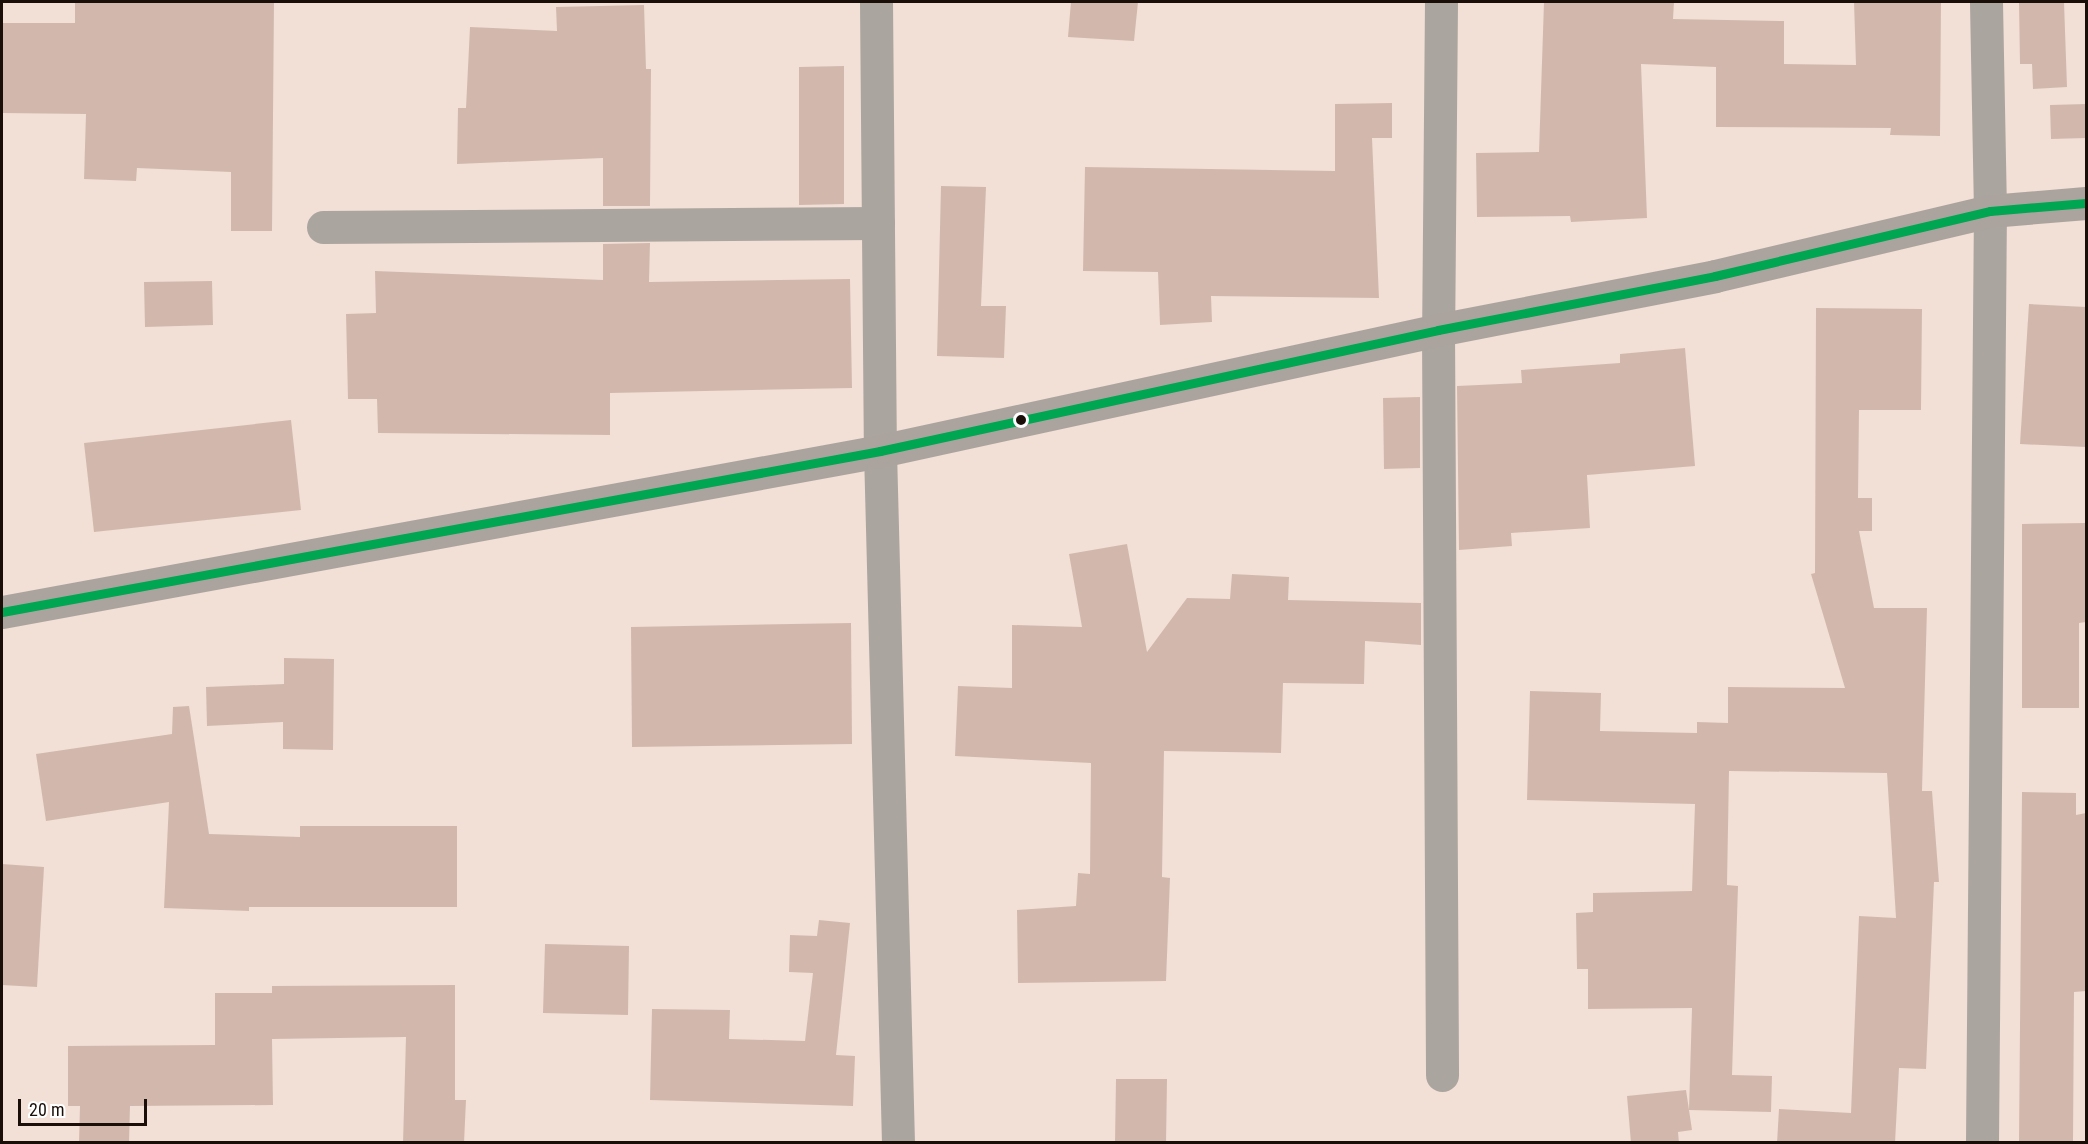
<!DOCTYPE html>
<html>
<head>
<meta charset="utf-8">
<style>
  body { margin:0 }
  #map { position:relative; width:2088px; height:1144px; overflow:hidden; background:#f2dfd6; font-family:"Roboto Condensed",sans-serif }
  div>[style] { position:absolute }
  .building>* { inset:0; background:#d2b8ac }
  .minor>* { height:33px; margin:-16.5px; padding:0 16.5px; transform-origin:16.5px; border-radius:16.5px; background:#aba5a0 }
  .tertiary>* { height:33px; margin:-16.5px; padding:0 16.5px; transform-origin:16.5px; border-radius:16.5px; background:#aba5a0 }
  .secondary>* { height:33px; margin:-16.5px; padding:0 16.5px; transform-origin:16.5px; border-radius:16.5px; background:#aba49e }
  .bus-1>* { height:9px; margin:-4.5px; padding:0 4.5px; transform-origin:4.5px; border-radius:4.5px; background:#00a651 }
  .dots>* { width:16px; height:16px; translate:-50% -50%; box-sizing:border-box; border:3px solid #fff; border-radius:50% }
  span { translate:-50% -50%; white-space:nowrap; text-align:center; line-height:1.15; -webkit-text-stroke:5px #fff; paint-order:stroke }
  .frame { position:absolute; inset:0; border:3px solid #190e08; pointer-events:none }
  .scale { position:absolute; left:18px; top:1099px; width:129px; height:27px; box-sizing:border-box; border:3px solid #190e08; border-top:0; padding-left:8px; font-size:18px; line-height:21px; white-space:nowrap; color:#190e08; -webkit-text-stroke:4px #fff; paint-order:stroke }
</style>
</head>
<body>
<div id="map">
  <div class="building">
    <div style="clip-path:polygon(75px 2px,274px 2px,272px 231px,231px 231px,231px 172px,137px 168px,136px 181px,84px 179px,86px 114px,2px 113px,2px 23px,75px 23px)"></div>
    <div style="clip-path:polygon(1071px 2px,1138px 2px,1134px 41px,1068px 37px)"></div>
    <div style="clip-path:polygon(1544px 2px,1674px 2px,1673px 19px,1784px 21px,1784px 64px,1856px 65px,1854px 2px,1941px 2px,1940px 136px,1890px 135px,1891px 128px,1716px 127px,1716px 67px,1641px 64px,1647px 218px,1571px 222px,1570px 216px,1477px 217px,1476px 153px,1539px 152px)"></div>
    <div style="clip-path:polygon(2019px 2px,2064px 2px,2067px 87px,2033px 89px,2032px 64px,2020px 64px)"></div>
    <div style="clip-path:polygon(644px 5px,646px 69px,651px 69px,650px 206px,603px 206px,603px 158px,457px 164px,458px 108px,466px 108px,470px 27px,557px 31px,556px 7px)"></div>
    <div style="clip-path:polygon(844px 66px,844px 204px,799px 205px,799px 67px)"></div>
    <div style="clip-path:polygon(1392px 103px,1392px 138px,1372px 138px,1379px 298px,1211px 296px,1212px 322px,1160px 325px,1158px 272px,1083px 271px,1085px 167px,1335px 171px,1335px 104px)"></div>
    <div style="clip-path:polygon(2086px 104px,2086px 138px,2051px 139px,2050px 105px)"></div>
    <div style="clip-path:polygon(941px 186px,986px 187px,981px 306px,1006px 306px,1004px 358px,937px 356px)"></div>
    <div style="clip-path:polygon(650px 243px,649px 282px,850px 279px,852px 388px,610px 393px,610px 435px,378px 433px,377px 399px,348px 399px,346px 314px,376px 313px,375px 271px,603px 280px,603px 244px)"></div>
    <div style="clip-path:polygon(212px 281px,213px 325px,145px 327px,144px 282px)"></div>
    <div style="clip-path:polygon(2029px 304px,2086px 307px,2086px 447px,2020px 444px)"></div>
    <div style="clip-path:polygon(1816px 308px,1922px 309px,1921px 410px,1859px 410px,1858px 498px,1872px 498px,1872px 531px,1859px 531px,1874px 608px,1927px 608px,1922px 791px,1932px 791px,1939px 882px,1934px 882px,1926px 1069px,1899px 1068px,1895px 1143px,1777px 1143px,1779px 1109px,1851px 1113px,1859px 916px,1896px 918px,1887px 773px,1729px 771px,1727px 885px,1738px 886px,1732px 1075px,1772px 1076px,1771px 1112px,1689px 1110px,1692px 1008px,1588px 1009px,1588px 969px,1577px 969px,1576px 913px,1593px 912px,1593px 893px,1692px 891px,1695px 804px,1527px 800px,1530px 691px,1601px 693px,1600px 731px,1697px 733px,1697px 722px,1728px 723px,1728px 687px,1845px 688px,1811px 574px,1815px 573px)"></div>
    <div style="clip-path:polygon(1685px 348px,1695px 466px,1587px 475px,1590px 528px,1511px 533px,1512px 546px,1459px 550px,1457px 386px,1522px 383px,1521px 370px,1620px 363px,1620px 354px)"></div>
    <div style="clip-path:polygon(1420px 397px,1420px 468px,1384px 469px,1383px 398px)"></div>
    <div style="clip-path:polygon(291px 420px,301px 510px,94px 532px,84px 443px)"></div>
    <div style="clip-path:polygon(2086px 523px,2086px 622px,2079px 623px,2079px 708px,2022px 708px,2022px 524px)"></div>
    <div style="clip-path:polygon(1127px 544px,1147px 652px,1187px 598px,1230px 599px,1232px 574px,1289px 577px,1288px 600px,1421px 603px,1421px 645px,1365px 641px,1364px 684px,1283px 683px,1281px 753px,1164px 751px,1162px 877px,1170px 878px,1166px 981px,1018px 983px,1017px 910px,1076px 906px,1078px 873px,1090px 874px,1091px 763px,955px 756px,958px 686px,1012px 688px,1012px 625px,1082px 627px,1069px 554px)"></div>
    <div style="clip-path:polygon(851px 623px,852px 744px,632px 747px,631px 627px)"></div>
    <div style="clip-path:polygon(284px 658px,334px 659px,333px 750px,283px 749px,283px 722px,207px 726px,206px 687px,284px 684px)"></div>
    <div style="clip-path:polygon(189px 706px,209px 834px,300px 837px,300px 826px,457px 826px,457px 907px,249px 907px,249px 911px,164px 908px,169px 802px,46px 821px,36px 754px,172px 734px,173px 707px)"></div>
    <div style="clip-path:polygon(2022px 792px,2076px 793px,2076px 815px,2086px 813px,2086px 991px,2074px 992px,2073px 1143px,2019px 1143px)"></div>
    <div style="clip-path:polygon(2px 864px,44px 867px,37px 987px,2px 985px)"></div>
    <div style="clip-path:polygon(819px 920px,850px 923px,836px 1055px,855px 1056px,853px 1106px,650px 1100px,652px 1009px,730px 1010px,729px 1039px,805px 1041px,813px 973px,789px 972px,790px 935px,817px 936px)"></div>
    <div style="clip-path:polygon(545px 944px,629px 946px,628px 1015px,543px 1013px)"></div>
    <div style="clip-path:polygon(455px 985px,455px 1100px,466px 1100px,464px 1143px,403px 1143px,406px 1037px,272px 1039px,273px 1105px,130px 1106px,129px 1143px,79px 1143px,80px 1106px,68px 1106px,68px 1046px,215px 1045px,215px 993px,272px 993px,272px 986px)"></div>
    <div style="clip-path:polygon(1116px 1079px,1167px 1079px,1166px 1143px,1115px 1143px)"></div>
    <div style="clip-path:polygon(1686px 1090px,1692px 1130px,1678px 1132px,1679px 1143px,1631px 1143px,1627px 1096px)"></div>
  </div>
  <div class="minor">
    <div style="left:876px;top:2px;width:449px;rotate:89.5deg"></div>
    <div style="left:880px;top:451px;width:691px;rotate:88.51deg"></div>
    <div style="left:1441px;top:2px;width:328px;rotate:90.5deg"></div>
    <div style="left:1438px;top:330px;width:745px;rotate:89.69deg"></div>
    <div style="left:323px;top:227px;width:555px;rotate:-0.41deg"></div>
  </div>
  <div class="tertiary">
    <div style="left:1982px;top:1142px;width:931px;rotate:-89.51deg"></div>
    <div style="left:1990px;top:211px;width:209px;rotate:-91.1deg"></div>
  </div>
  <div class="secondary">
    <div style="left:2px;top:612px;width:893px;rotate:-10.39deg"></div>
    <div style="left:880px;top:451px;width:571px;rotate:-12.23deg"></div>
    <div style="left:1438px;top:330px;width:282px;rotate:-11deg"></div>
    <div style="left:1715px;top:276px;width:283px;rotate:-13.3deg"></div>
    <div style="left:1990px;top:211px;width:96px;rotate:-4.8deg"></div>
  </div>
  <div class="bus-1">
    <div style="left:2px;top:612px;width:893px;rotate:-10.39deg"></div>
    <div style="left:880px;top:451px;width:571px;rotate:-12.23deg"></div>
    <div style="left:1438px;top:330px;width:282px;rotate:-11deg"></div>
    <div style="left:1715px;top:276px;width:283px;rotate:-13.3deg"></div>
    <div style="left:1990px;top:211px;width:96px;rotate:-4.8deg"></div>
  </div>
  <div class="dots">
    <div style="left:1021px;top:420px;background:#190e08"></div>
  </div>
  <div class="frame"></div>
  <div class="scale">20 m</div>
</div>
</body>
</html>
